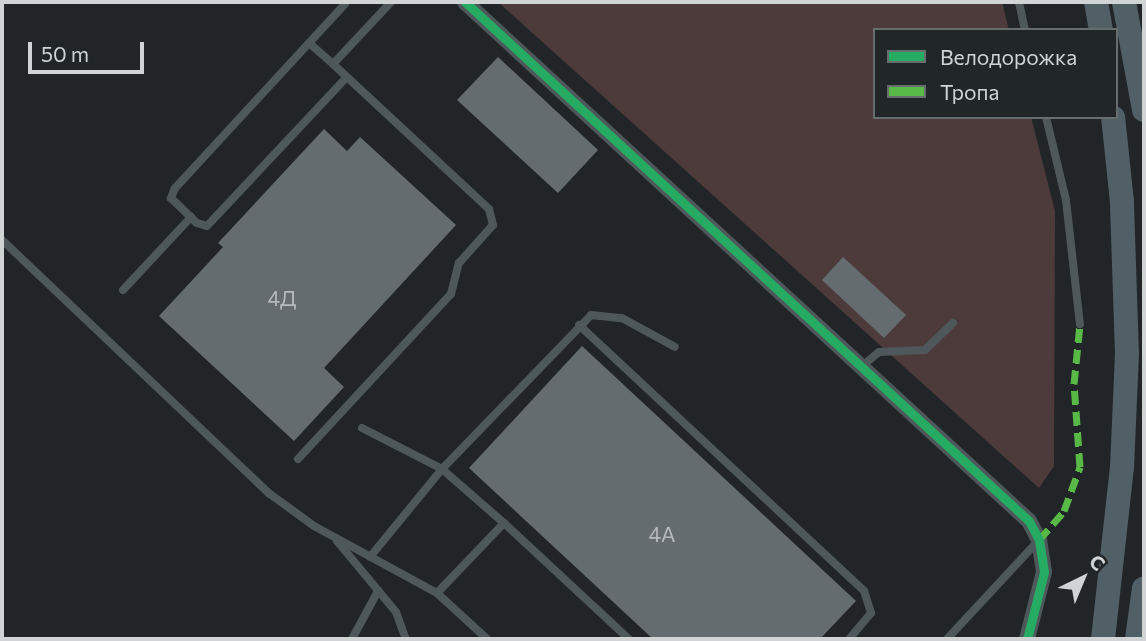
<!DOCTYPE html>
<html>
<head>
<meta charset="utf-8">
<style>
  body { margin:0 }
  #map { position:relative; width:1146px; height:641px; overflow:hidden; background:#222527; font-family:Commissioner,sans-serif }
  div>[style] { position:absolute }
  .green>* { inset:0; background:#4d3b3c }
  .building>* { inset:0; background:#656c70 }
  .service>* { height:8px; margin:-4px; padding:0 4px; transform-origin:4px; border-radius:4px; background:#4e585b }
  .minor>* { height:16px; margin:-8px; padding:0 8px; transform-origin:8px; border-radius:8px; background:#4e585b }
  .trunk>* { height:24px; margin:-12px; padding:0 12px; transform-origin:12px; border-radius:12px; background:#506066 }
  .quiet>* { height:7px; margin-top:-3.5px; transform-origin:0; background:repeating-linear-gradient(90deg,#58b947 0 14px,transparent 0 21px) }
  .cycleway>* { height:9px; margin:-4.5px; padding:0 4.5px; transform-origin:4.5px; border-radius:4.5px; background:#26ab63 }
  span { translate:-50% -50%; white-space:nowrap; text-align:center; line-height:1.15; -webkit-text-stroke:7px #212628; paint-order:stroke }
  .number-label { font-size:21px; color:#b5babc }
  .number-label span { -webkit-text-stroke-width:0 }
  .frame { position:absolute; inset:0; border:4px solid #d0d4d5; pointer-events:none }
  .legend { position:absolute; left:873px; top:28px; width:245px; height:91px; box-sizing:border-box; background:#212628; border:2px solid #676c6d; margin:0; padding:9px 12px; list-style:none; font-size:21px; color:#d0d4d5 }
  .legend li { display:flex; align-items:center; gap:14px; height:35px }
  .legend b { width:35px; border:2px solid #676c6d }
  .north { position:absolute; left:1048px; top:543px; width:70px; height:70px; -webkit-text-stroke:5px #212628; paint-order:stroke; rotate:43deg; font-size:19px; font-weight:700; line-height:28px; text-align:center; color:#d0d4d5 }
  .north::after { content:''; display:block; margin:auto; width:24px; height:32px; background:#d0d4d5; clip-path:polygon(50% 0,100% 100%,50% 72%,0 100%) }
  .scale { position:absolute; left:28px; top:42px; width:116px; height:32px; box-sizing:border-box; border:4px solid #d0d4d5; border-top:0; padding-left:9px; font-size:21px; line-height:24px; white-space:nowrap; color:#d0d4d5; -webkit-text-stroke:5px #212628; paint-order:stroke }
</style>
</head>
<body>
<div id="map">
  <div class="green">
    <div style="clip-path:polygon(498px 2px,1002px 2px,1009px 30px,875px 30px,875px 117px,1031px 117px,1055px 211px,1054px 466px,1039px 488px)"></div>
  </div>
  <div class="building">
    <div style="clip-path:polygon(498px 57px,598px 150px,558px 193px,457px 100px)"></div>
    <div style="clip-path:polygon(324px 129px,347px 151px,360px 137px,456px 225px,324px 368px,344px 387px,294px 441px,159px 316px,223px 247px,218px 243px)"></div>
    <div style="clip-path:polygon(843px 257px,906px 315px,884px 338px,822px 280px)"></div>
    <div style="clip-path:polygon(582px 346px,856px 601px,820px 639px,653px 639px,469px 468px)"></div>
  </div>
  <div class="service">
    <div style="left:1019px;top:2px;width:29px;rotate:78deg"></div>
    <div style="left:345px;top:4px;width:251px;rotate:132.7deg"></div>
    <div style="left:175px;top:188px;width:11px;rotate:112deg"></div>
    <div style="left:171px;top:198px;width:36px;rotate:44deg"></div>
    <div style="left:197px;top:223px;width:10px;rotate:17deg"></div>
    <div style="left:207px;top:226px;width:204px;rotate:-46.8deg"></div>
    <div style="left:309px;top:43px;width:32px;rotate:41deg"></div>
    <div style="left:1046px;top:117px;width:85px;rotate:76.5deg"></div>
    <div style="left:1066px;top:200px;width:125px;rotate:83.6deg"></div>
    <div style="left:2px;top:240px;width:369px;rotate:43.5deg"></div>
    <div style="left:270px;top:494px;width:54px;rotate:36deg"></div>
    <div style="left:314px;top:526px;width:140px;rotate:28.6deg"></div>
    <div style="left:437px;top:593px;width:68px;rotate:42.6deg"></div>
    <div style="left:123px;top:290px;width:100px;rotate:-47deg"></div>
    <div style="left:579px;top:325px;width:390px;rotate:43deg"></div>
    <div style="left:864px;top:591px;width:23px;rotate:72deg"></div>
    <div style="left:871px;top:613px;width:34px;rotate:130deg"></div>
    <div style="left:861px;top:367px;width:23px;rotate:-40deg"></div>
    <div style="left:879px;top:352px;width:46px;rotate:-2.5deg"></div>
    <div style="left:925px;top:350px;width:39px;rotate:-44deg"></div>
    <div style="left:362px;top:428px;width:90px;rotate:27.1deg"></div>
    <div style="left:442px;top:469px;width:82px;rotate:41.1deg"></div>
    <div style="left:504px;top:523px;width:97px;rotate:133.7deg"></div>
    <div style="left:298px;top:459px;width:225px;rotate:-47.2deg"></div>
    <div style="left:451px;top:294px;width:32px;rotate:-76deg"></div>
    <div style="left:459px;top:263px;width:51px;rotate:-48.2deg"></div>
    <div style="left:493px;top:225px;width:16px;rotate:-104deg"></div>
    <div style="left:489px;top:209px;width:213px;rotate:-137.1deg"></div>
    <div style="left:333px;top:64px;width:85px;rotate:-46.9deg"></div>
    <div style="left:504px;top:523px;width:171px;rotate:42.9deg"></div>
    <div style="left:337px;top:541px;width:92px;rotate:50.3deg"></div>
    <div style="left:396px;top:612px;width:29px;rotate:70deg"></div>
    <div style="left:370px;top:557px;width:114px;rotate:-50.7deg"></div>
    <div style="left:442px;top:469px;width:214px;rotate:-45.9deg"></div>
    <div style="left:591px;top:315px;width:31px;rotate:6deg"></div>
    <div style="left:622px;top:318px;width:60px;rotate:28.7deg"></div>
    <div style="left:352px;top:639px;width:55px;rotate:-61.6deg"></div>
    <div style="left:947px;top:639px;width:135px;rotate:-47.1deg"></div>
  </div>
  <div class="minor">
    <div style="left:465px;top:2px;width:766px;rotate:42.62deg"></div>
    <div style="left:1029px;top:521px;width:21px;rotate:62deg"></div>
    <div style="left:1039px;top:540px;width:32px;rotate:81deg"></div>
    <div style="left:1044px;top:572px;width:69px;rotate:104.2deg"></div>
  </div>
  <div class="trunk">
    <div style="left:1096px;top:2px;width:28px;rotate:80deg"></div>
    <div style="left:1124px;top:2px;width:110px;rotate:79.5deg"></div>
    <div style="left:1103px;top:639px;width:172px;rotate:-83.7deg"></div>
    <div style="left:1122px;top:468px;width:113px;rotate:-87.5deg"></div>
    <div style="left:1127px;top:355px;width:153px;rotate:-91.9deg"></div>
    <div style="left:1122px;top:202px;width:85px;rotate:-96deg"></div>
    <div style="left:1137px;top:639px;width:51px;rotate:-82.2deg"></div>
  </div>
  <div class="quiet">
    <div style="left:1039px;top:540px;width:38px;rotate:-49deg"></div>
    <div style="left:1064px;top:511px;width:47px;rotate:-70deg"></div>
    <div style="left:1080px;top:467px;width:83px;rotate:-94.1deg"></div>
    <div style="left:1074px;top:384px;width:60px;rotate:-84.3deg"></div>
  </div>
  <div class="cycleway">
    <div style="left:465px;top:2px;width:766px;rotate:42.62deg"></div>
    <div style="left:1029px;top:521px;width:21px;rotate:62deg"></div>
    <div style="left:1039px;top:540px;width:32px;rotate:81deg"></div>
    <div style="left:1044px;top:572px;width:69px;rotate:104.2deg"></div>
  </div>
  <div class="number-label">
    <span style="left:282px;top:298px">4Д</span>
    <span style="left:662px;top:534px">4А</span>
  </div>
  <div class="frame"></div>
  <ul class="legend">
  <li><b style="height:9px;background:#26ab63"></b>Велодорожка</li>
  <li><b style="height:9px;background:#58b947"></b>Тропа</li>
  </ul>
  <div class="north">С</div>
  <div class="scale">50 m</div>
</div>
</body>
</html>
